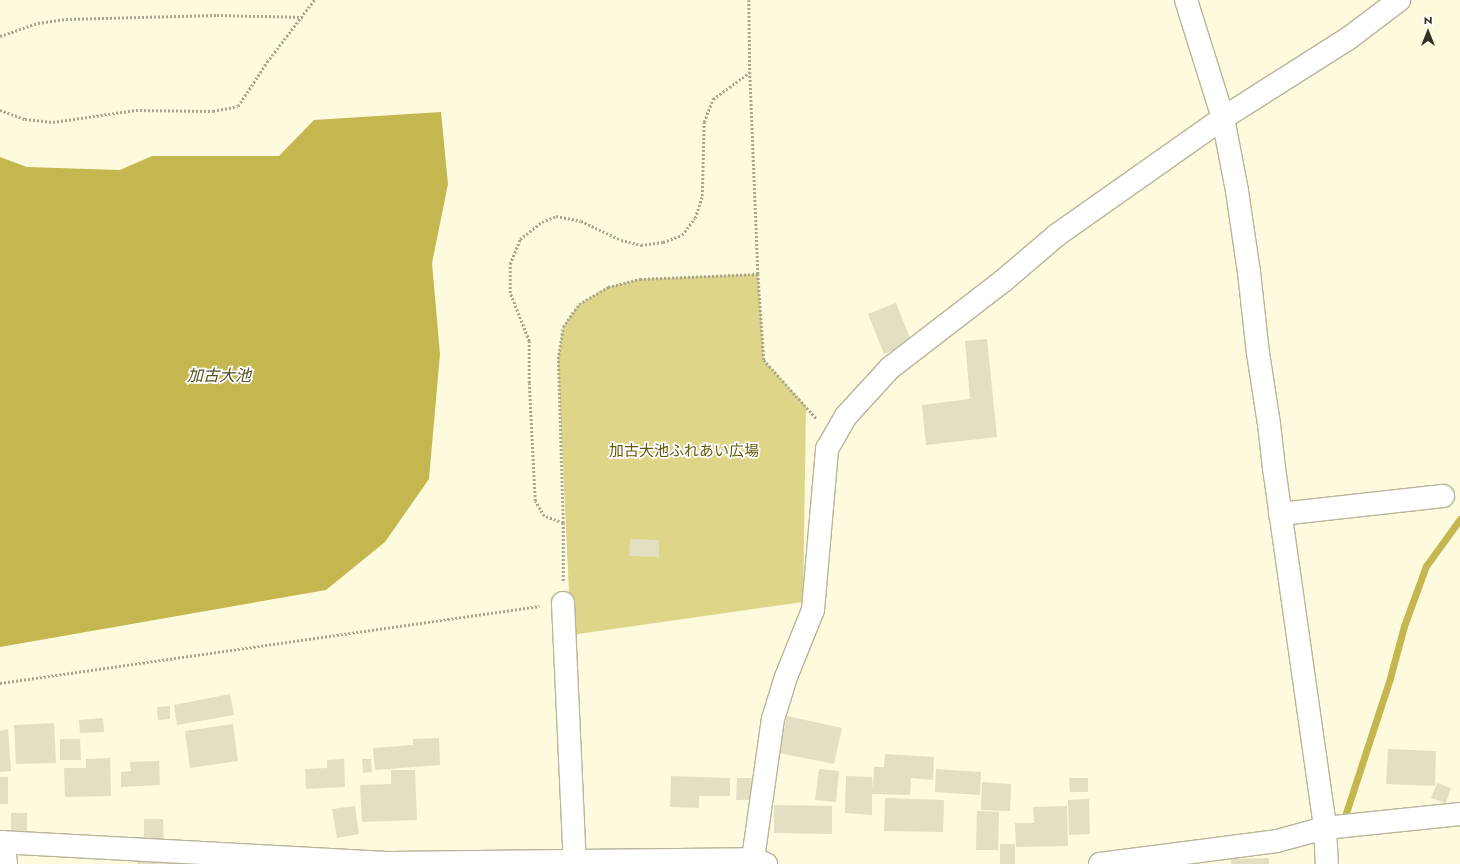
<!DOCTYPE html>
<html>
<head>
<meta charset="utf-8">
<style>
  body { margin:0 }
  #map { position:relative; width:1460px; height:864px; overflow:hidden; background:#fdfadd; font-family:Jost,"Noto Sans JP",sans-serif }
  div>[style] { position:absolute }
  .green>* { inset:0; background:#ded589 }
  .water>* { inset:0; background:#c5b750 }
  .stream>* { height:7px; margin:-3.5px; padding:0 3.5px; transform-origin:3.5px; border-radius:3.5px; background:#c5b750 }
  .building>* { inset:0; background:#e2dfc3 }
  .path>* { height:2.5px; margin-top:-1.25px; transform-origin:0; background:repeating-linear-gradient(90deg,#a8a691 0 2px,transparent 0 4px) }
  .roads { filter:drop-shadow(1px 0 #b8b59a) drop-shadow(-1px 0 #b8b59a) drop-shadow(0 1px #b8b59a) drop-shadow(0 -1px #b8b59a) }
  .minor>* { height:22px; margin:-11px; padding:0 11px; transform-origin:11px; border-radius:11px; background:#fff }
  span { translate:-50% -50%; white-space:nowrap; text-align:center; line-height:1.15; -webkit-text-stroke:3.5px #fff; paint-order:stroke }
  .park-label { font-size:15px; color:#625908 }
  .water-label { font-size:16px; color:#534e23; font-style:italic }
  .north { position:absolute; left:1408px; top:12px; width:40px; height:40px; -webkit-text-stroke:3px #fff; paint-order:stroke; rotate:0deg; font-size:11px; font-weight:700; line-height:16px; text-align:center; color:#323126 }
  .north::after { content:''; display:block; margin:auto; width:14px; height:18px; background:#323126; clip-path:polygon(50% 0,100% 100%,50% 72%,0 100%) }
</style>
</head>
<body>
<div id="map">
  <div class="green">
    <div style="clip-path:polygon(758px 274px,764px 360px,806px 406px,803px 602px,571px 635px,558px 359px,563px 327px,579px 304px,608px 287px,640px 279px)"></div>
  </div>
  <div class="water">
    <div style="clip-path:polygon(441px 112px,448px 184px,432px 263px,440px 354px,429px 479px,385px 542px,326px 590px,0 647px,0 157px,27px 167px,120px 170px,152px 156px,279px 156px,314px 120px)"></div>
  </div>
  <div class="stream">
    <div style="left:1344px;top:819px;width:148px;rotate:-71.9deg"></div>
    <div style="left:1390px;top:678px;width:54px;rotate:-74.9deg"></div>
    <div style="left:1404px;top:626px;width:64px;rotate:-69.9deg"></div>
    <div style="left:1426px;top:566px;width:58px;rotate:-54.1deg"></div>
  </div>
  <div class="building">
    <div style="clip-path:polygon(896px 303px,912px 343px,884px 354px,868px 314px)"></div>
    <div style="clip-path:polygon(987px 339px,997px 437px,926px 445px,922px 405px,970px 399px,965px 341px)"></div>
    <div style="clip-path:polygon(630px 539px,659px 540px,659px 557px,629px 556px)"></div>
    <div style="clip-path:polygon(230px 694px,234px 715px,177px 725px,174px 705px)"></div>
    <div style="clip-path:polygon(170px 706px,170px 719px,158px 720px,157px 707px)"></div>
    <div style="clip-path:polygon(787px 716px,842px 728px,834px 764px,779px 753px)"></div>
    <div style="clip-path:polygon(103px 718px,104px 732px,80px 733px,79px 720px)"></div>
    <div style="clip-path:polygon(54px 723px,56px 763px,16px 764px,14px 725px)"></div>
    <div style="clip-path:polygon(233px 724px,238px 761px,190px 768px,185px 731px)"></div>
    <div style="clip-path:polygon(8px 729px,11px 771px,0 772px,0 731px)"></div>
    <div style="clip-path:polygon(439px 738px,440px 765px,375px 770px,373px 748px,413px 745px,413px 739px)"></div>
    <div style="clip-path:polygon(60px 739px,80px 739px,81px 760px,60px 760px)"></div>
    <div style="clip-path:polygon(1388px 749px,1436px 751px,1435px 786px,1386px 784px)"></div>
    <div style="clip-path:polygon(885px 754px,934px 757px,933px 780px,911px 778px,910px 795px,872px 794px,872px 815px,845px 813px,846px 776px,872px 777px,873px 788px,874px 767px,884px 767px)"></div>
    <div style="clip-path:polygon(110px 758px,111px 796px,65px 797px,64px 768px,86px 768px,86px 759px)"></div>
    <div style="clip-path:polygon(344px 759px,345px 787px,306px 789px,305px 769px,327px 768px,327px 760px)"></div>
    <div style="clip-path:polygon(362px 759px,371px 759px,372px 772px,363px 773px)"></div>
    <div style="clip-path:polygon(159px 761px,160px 785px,121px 787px,121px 772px,131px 771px,130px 762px)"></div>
    <div style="clip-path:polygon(819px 769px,839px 771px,836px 802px,815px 800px)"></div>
    <div style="clip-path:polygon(936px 769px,981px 772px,980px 795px,935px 792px)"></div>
    <div style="clip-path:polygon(391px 770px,415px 770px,417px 820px,362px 822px,360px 785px,391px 784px)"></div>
    <div style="clip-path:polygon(671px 776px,730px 778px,730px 796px,699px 796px,699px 808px,670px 807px)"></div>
    <div style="clip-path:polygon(0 777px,8px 777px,8px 804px,0 804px)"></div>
    <div style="clip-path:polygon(737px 778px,757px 778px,757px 800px,736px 800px)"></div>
    <div style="clip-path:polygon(1069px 778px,1088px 778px,1088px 792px,1070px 792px)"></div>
    <div style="clip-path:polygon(982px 782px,1011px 784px,1010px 811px,981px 810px)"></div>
    <div style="clip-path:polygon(1437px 783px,1451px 788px,1446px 803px,1431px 798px)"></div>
    <div style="clip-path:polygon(885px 798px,944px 800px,943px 832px,884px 831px)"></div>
    <div style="clip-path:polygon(1089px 799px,1090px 834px,1069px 835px,1068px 800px)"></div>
    <div style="clip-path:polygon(774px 805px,832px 806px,832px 834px,774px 833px)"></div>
    <div style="clip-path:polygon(355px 806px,359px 834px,337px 838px,332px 809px)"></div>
    <div style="clip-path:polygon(1067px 806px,1068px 846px,1016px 847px,1015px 823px,1034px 823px,1033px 807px)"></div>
    <div style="clip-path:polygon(977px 811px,999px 812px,998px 850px,976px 850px)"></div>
    <div style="clip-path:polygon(11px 813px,27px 813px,27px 833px,11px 834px)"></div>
    <div style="clip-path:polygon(144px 819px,163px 819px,164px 841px,144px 842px)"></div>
    <div style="clip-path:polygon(1000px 844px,1015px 844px,1015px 864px,1000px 864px)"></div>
    <div style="clip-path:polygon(173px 858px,173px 864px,137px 864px,137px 859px)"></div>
    <div style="clip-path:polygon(1269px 858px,1269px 864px,1231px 864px,1231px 859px)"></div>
  </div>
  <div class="path">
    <div style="left:749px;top:0;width:72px;rotate:89.2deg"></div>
    <div style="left:750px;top:72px;width:202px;rotate:87.7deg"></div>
    <div style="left:758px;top:274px;width:86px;rotate:86deg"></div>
    <div style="left:764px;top:360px;width:79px;rotate:48.1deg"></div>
    <div style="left:0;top:36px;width:40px;rotate:-18.9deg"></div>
    <div style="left:38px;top:23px;width:28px;rotate:-8deg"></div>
    <div style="left:66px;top:19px;width:151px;rotate:-1.5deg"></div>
    <div style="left:217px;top:15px;width:86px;rotate:1.3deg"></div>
    <div style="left:0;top:110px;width:27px;rotate:20deg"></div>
    <div style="left:25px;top:119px;width:28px;rotate:6deg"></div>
    <div style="left:53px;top:122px;width:84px;rotate:-8.2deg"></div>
    <div style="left:136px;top:110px;width:77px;rotate:0.7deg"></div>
    <div style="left:213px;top:111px;width:25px;rotate:-11deg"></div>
    <div style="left:238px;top:106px;width:53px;rotate:-56.6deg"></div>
    <div style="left:267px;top:62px;width:78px;rotate:-52.8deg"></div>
    <div style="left:563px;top:523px;width:20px;rotate:-160deg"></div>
    <div style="left:544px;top:516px;width:17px;rotate:-121deg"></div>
    <div style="left:535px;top:501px;width:118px;rotate:-92.9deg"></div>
    <div style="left:529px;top:383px;width:42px;rotate:-90deg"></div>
    <div style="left:529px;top:341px;width:52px;rotate:-111.6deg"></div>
    <div style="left:510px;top:293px;width:29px;rotate:-90deg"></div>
    <div style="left:510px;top:264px;width:27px;rotate:-68deg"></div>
    <div style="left:520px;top:239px;width:28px;rotate:-38deg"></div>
    <div style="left:542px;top:222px;width:15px;rotate:-23deg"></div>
    <div style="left:556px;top:216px;width:25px;rotate:11deg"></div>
    <div style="left:581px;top:221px;width:44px;rotate:25.4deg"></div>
    <div style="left:621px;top:240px;width:21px;rotate:14deg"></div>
    <div style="left:641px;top:245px;width:22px;rotate:-8deg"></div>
    <div style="left:663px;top:242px;width:20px;rotate:-20deg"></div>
    <div style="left:682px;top:235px;width:21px;rotate:-53deg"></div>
    <div style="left:695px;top:218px;width:23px;rotate:-72deg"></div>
    <div style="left:702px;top:196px;width:74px;rotate:-88.5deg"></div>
    <div style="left:704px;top:122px;width:25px;rotate:-69deg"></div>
    <div style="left:713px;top:99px;width:46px;rotate:-36.1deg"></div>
    <div style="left:563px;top:581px;width:58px;rotate:-90deg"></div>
    <div style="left:563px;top:523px;width:164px;rotate:-91.7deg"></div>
    <div style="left:558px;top:359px;width:32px;rotate:-81deg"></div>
    <div style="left:563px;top:327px;width:28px;rotate:-55deg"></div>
    <div style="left:579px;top:304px;width:34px;rotate:-30deg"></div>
    <div style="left:608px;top:287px;width:33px;rotate:-14deg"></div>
    <div style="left:640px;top:279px;width:118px;rotate:-2.4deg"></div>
    <div style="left:0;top:683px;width:545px;rotate:-8.12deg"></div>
  </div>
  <div class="roads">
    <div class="minor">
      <div style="left:1186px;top:0;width:124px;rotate:72.6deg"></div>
      <div style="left:1223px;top:118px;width:74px;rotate:79.1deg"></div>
      <div style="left:1237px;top:191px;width:82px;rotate:81.6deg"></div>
      <div style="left:1249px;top:272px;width:81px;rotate:83.7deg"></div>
      <div style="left:1258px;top:353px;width:72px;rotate:81.2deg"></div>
      <div style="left:1269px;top:424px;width:44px;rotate:83.5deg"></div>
      <div style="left:1274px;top:468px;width:364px;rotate:81.9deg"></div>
      <div style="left:1325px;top:828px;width:36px;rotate:87deg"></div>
      <div style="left:1280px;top:514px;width:164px;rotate:-6.3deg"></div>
      <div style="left:563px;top:603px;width:261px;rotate:87.4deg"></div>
      <div style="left:0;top:842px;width:391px;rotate:3.1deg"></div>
      <div style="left:390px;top:863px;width:363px;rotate:-0.6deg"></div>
      <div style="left:753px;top:859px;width:14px;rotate:21deg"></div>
      <div style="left:3px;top:842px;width:22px;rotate:82deg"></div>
      <div style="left:753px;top:859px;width:141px;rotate:-81.9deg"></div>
      <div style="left:773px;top:719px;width:44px;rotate:-72.8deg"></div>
      <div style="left:786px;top:677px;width:72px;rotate:-68.1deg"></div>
      <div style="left:813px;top:610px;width:162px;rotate:-85deg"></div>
      <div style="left:827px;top:449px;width:38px;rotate:-60deg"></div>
      <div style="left:846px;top:416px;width:65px;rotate:-47.5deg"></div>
      <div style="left:890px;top:368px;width:143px;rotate:-37.6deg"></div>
      <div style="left:1003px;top:281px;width:71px;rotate:-40.4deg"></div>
      <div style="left:1057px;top:235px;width:203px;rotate:-35.2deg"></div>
      <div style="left:1223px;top:118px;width:149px;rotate:-32.4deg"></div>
      <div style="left:1349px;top:38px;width:63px;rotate:-37.2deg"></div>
      <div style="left:1100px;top:864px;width:178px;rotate:-7.4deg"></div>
      <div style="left:1277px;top:841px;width:50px;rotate:-15.2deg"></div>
      <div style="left:1325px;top:828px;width:136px;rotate:-5.9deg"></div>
    </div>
  </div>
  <div class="park-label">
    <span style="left:684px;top:452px">加古大池ふれあい広場</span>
  </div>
  <div class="water-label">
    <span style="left:219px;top:376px">加古大池</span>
  </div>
  <div class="north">N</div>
</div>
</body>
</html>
